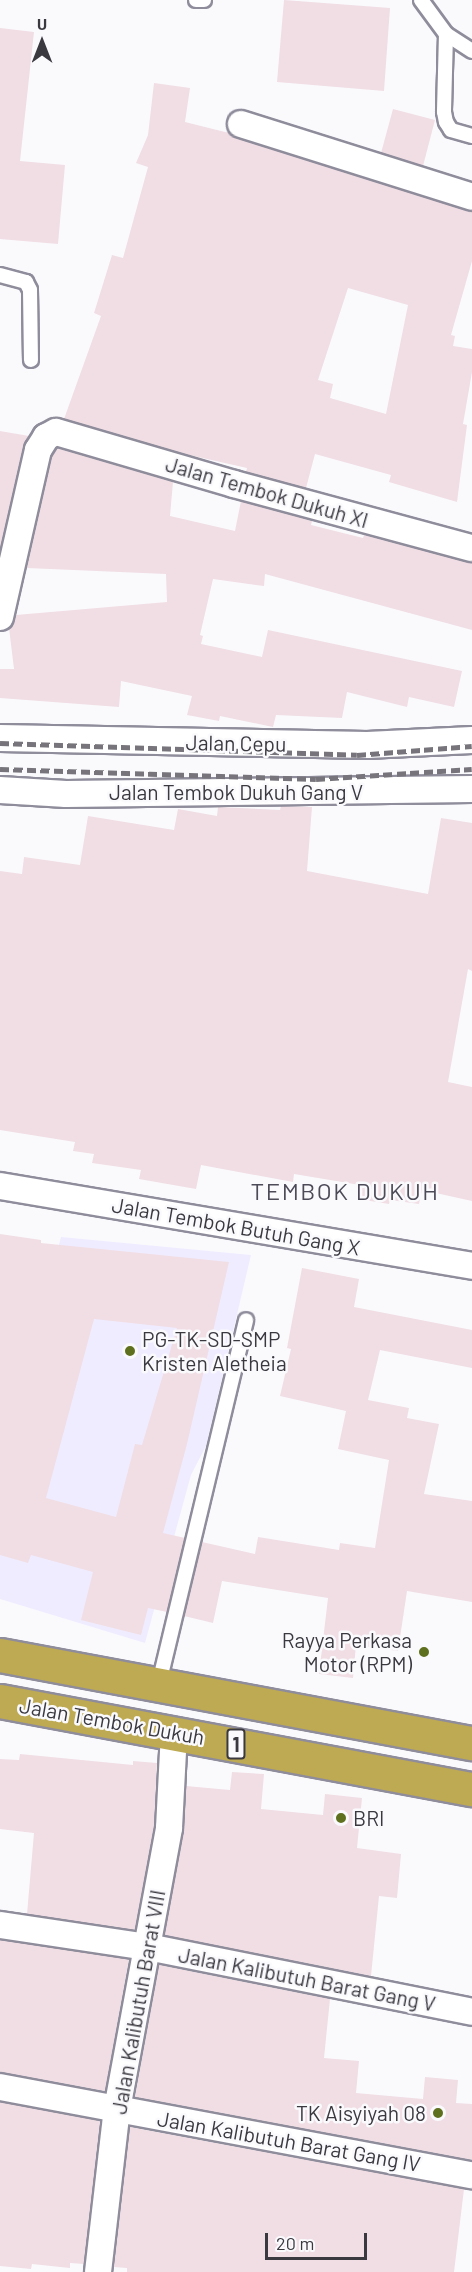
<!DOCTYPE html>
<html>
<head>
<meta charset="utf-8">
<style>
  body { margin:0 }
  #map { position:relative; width:472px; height:2272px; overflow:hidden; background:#fafafd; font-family:Barlow,sans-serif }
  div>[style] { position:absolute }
  .built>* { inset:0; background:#f0ecff }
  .building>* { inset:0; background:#f0dee4 }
  .roads { filter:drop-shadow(2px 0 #8f8c9b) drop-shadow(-2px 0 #8f8c9b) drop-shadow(0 2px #8f8c9b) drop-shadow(0 -2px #8f8c9b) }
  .service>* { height:14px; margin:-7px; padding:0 7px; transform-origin:7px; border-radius:7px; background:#fff }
  .minor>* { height:26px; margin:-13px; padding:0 13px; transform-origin:13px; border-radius:13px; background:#fff }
  .trunk>* { height:33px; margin:-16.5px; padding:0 16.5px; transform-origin:16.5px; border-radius:16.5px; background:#beaa53 }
  .rail>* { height:4.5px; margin-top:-2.25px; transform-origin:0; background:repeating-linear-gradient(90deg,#77757b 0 9px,transparent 0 13.5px) }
  .dots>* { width:16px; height:16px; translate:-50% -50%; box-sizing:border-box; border:3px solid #fafafd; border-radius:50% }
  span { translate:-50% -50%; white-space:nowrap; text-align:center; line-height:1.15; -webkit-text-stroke:5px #fafafd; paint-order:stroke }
  .shield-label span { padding:2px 4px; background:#fafafd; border:2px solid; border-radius:4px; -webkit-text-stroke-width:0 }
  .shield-label { font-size:20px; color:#3b3940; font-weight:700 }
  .street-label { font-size:21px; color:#3b3940 }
  .poi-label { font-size:21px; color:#3b3940 }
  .left { translate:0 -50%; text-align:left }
  .right { translate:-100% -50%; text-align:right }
  .quarter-label { font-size:24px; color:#4e4b59; letter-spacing:1.5px }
  .north { position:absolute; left:12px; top:12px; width:60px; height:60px; -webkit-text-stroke:4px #fafafd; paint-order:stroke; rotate:0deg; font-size:16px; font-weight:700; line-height:24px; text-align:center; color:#3b3940 }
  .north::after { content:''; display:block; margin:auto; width:21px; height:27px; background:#3b3940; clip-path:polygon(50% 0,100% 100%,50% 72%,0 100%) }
  .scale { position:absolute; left:265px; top:2233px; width:102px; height:27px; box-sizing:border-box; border:3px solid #3b3940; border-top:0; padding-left:8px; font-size:18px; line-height:21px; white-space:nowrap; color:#3b3940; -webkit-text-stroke:4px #fafafd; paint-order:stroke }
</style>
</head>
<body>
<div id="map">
  <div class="built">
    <div style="clip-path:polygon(61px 1237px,251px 1255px,206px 1446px,191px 1475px,145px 1643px,0 1599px,0 1470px)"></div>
  </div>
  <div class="building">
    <div style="clip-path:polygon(284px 0,390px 8px,384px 91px,277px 82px)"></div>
    <div style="clip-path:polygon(0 28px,34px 32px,20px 161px,65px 165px,58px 244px,0 239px)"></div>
    <div style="clip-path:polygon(evenodd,154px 83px,190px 88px,185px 122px,229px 133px,236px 138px,472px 212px,472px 261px,451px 335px,455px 336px,453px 346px,472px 349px,472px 372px,463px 424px,467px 425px,457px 502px,389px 482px,391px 475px,315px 454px,306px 488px,246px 472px,247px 468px,176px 452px,64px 419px,101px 316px,94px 313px,112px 255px,123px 258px,148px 167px,136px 163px,148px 135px,154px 83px,348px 288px,408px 305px,386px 414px,330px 398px,333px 384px,318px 380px,348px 288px)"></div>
    <div style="clip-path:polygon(393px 109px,435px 120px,423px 166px,381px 153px)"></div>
    <div style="clip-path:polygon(0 431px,29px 436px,23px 447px,0 549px)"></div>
    <div style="clip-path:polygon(57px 448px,173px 482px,170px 516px,235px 531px,241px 501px,312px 521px,311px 525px,363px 538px,364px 535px,472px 563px,472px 630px,265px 574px,264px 586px,213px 579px,200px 635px,203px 636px,201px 644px,262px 657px,268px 630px,462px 671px,454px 707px,409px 697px,407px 707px,347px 692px,342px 718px,276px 715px,273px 727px,220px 716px,219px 721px,187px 715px,192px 696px,121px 681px,119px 707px,0 698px,0 669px,14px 669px,9px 628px,16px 615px,167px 602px,166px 574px,27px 568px,52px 456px)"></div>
    <div style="clip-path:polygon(281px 806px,312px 807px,307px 871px,428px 894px,441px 818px,472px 823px,472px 971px,468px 969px,448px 1082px,472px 1087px,472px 1201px,422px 1190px,419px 1204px,390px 1200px,389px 1204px,358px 1199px,360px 1185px,294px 1174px,293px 1182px,201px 1165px,196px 1189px,139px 1179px,141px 1170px,92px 1163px,94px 1154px,73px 1151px,75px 1142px,0 1130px,0 871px,22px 874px,24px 857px,80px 865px,88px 816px,174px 830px,178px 809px,217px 816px,218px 807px,280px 810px)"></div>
    <div style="clip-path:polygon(evenodd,0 1234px,41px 1240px,41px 1243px,229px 1262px,187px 1444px,163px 1533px,185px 1538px,167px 1612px,148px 1608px,141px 1635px,81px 1620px,93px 1572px,31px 1555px,28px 1563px,0 1555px,0 1234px,94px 1319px,177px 1328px,142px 1445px,135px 1444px,116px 1517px,46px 1498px,94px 1319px)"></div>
    <div style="clip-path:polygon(302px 1268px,359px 1279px,354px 1307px,472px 1330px,472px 1368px,380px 1350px,368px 1400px,409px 1408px,407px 1418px,439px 1424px,424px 1494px,472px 1501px,472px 1602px,407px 1591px,398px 1651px,356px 1645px,353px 1678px,319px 1674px,328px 1598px,222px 1581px,213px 1623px,184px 1616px,202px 1542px,255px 1554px,258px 1537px,339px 1550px,340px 1543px,375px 1548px,389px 1460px,338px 1449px,346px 1411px,280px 1396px,291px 1349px,287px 1348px)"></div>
    <div style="clip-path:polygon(20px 1754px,133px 1765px,133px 1761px,157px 1763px,154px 1826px,135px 1930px,27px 1914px,34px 1833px,0 1829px,0 1759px,19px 1760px)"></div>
    <div style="clip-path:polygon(232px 1772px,264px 1774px,261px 1809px,323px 1815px,325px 1794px,362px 1798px,357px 1848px,401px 1854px,397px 1898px,379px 1896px,371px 1976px,164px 1935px,184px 1831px,186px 1786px,230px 1790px)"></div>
    <div style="clip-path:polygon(0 1940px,129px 1959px,105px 2091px,0 2072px)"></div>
    <div style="clip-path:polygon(159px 1965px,330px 1999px,324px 2058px,359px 2061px,356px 2093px,423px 2099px,425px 2077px,458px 2080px,456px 2103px,472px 2104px,472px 2160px,135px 2097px)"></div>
    <div style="clip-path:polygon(0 2102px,100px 2121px,84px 2264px,70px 2263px,70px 2268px,32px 2264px,31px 2269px,0 2266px)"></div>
    <div style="clip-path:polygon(130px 2127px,464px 2189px,454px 2272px,127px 2272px,127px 2268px,114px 2267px)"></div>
  </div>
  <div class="roads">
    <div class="service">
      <div style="left:196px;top:0;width:8px"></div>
      <div style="left:421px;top:0;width:42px;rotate:53.7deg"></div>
      <div style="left:446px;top:34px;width:31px;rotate:33deg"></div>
      <div style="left:446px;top:34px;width:78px;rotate:91.5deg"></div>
      <div style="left:444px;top:112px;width:10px;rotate:79deg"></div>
      <div style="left:446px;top:122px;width:9px;rotate:58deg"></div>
      <div style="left:451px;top:130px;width:22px;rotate:16deg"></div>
      <div style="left:0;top:275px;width:27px;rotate:15deg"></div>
      <div style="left:26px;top:282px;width:9px;rotate:63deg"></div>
      <div style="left:30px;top:290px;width:70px;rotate:89.2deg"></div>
      <div style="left:159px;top:1683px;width:373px;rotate:-76.5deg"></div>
    </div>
    <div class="minor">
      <div style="left:241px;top:124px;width:242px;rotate:17.5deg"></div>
      <div style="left:0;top:617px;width:171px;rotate:-77.2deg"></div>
      <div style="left:38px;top:450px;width:15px;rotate:-58deg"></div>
      <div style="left:46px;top:437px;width:11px;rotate:-27deg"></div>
      <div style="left:56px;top:432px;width:185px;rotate:16.3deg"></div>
      <div style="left:234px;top:484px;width:246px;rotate:15.1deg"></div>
      <div style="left:0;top:738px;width:367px;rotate:1.1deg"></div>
      <div style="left:367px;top:745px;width:105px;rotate:-2.7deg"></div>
      <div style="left:0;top:790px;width:66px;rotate:3.5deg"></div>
      <div style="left:66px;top:794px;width:406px;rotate:-0.7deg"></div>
      <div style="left:0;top:1186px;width:479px;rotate:9.6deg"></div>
      <div style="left:0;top:1925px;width:150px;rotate:8.5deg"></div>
      <div style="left:148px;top:1947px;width:330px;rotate:11.3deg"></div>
      <div style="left:0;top:2087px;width:480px;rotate:10.6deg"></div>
      <div style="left:98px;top:2272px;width:164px;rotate:-83.4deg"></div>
      <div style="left:117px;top:2109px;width:286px;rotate:-79.5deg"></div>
      <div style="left:169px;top:1828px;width:96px;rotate:-87deg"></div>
    </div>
    <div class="trunk">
      <div style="left:0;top:1655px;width:480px;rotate:10.6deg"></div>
      <div style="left:0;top:1701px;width:480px;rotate:10.6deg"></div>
    </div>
  </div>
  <div class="rail">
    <div style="left:0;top:743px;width:357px;rotate:1.9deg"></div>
    <div style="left:357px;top:755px;width:115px;rotate:-4.5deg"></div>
    <div style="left:0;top:769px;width:316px;rotate:1.8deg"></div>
    <div style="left:316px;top:779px;width:156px;rotate:-3.7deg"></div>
  </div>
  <div class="dots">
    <div style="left:130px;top:1351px;background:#5e6f1d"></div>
    <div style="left:424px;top:1652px;background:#5e6f1d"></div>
    <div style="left:341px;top:1818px;background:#5e6f1d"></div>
    <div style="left:438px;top:2113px;background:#5e6f1d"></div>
  </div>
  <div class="shield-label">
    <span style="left:236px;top:1744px">1</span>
  </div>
  <div class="street-label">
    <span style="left:267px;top:492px;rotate:16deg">Jalan Tembok Dukuh XI</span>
    <span style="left:236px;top:743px;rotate:1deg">Jalan Cepu</span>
    <span style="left:236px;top:792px">Jalan Tembok Dukuh Gang V</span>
    <span style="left:236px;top:1226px;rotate:10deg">Jalan Tembok Butuh Gang X</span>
    <span style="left:112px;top:1721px;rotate:10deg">Jalan Tembok Dukuh</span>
    <span style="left:307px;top:1979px;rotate:11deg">Jalan Kalibutuh Barat Gang V</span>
    <span style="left:138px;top:2002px;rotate:-80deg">Jalan Kalibutuh Barat VIII</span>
    <span style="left:289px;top:2141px;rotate:10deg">Jalan Kalibutuh Barat Gang IV</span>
  </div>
  <div class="poi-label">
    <span class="left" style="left:142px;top:1351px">PG-TK-SD-SMP<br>Kristen Aletheia</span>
    <span class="right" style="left:412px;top:1652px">Rayya Perkasa<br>Motor (RPM)</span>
    <span class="left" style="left:353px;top:1818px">BRI</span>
    <span class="right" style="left:426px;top:2113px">TK Aisyiyah 08</span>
  </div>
  <div class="quarter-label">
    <span style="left:345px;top:1191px">TEMBOK DUKUH</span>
  </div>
  <div class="north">U</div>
  <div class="scale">20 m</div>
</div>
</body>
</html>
